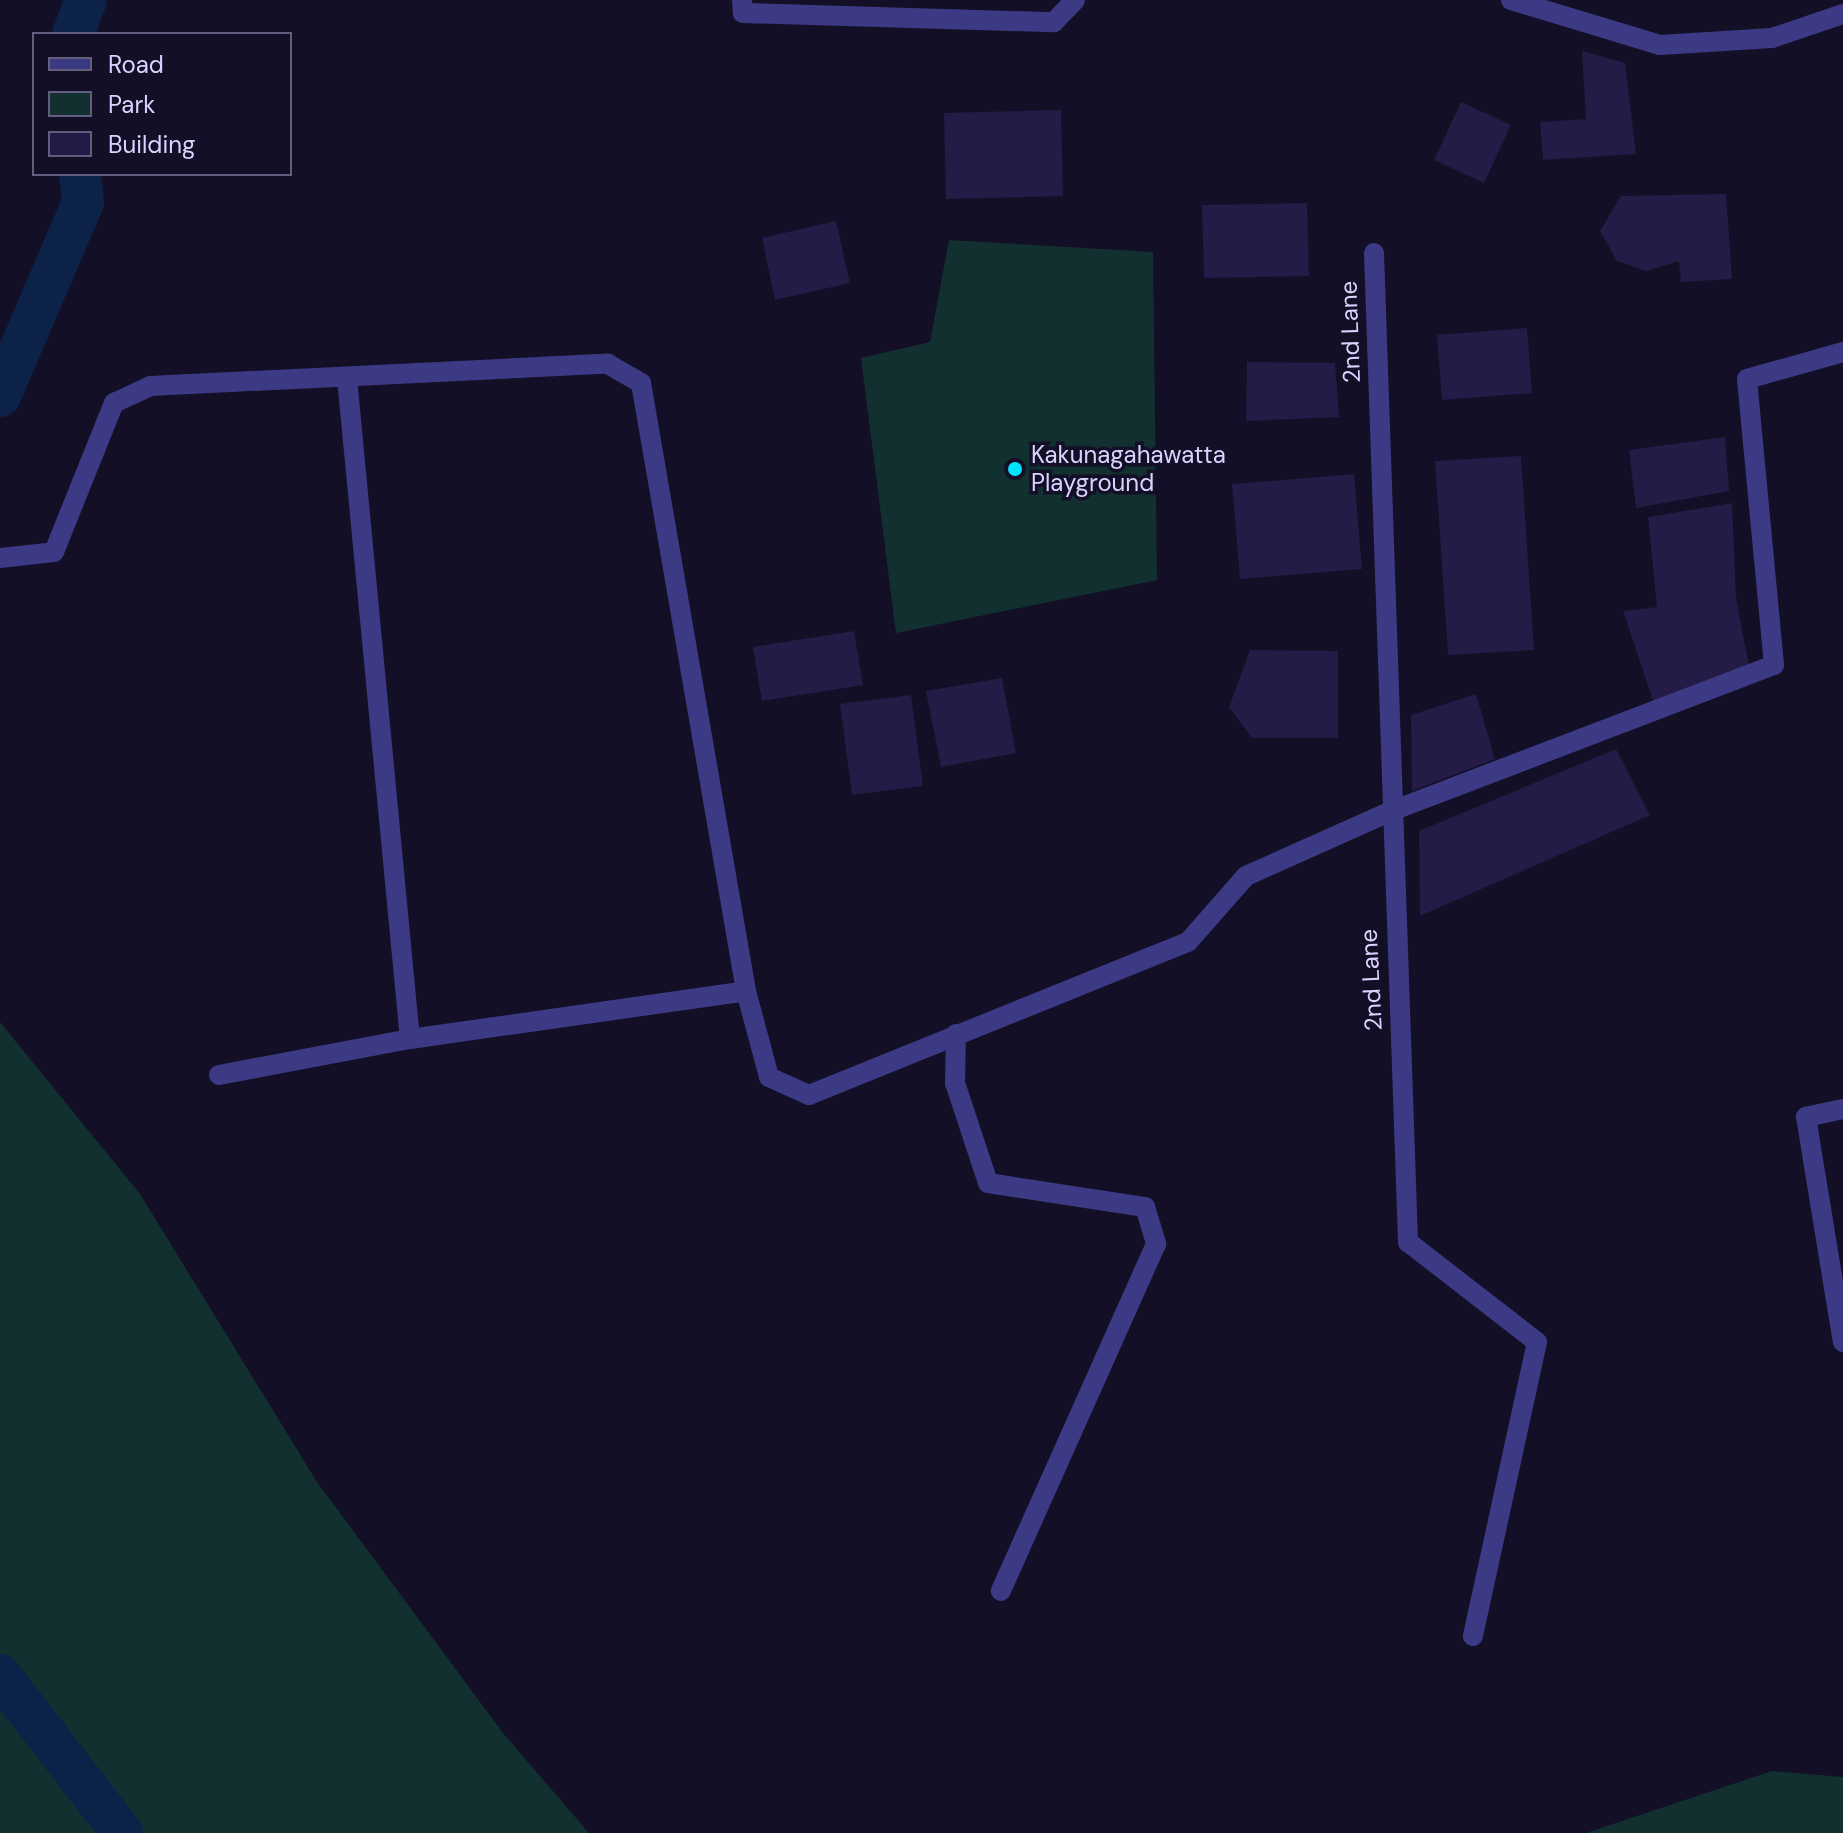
<!DOCTYPE html>
<html>
<head>
<meta charset="utf-8">
<style>
  body { margin:0 }
  #map { position:relative; width:1843px; height:1833px; overflow:hidden; background:#130f26; font-family:"DM Sans",sans-serif }
  div>[style] { position:absolute }
  .green>* { inset:0; background:#12302f }
  .canal>* { height:42px; margin:-21px; padding:0 21px; transform-origin:21px; border-radius:21px; background:#0c2248 }
  .building>* { inset:0; background:#241b47 }
  .minor>* { height:20px; margin:-10px; padding:0 10px; transform-origin:10px; border-radius:10px; background:#3d3a85 }
  .dots>* { width:22px; height:22px; translate:-50% -50%; box-sizing:border-box; border:4px solid #130f26; border-radius:50% }
  span { translate:-50% -50%; white-space:nowrap; text-align:center; line-height:1.15; -webkit-text-stroke:7px #130f26; paint-order:stroke }
  .street-label { font-size:24px; color:#d9d4ff }
  .poi-label { font-size:24px; color:#d9d4ff }
  .left { translate:0 -50%; text-align:left }
  .legend { position:absolute; left:32px; top:32px; width:260px; height:144px; box-sizing:border-box; background:#130f26; border:2px solid #625e7d; margin:0; padding:10px 14px; list-style:none; font-size:24px; color:#d9d4ff }
  .legend li { display:flex; align-items:center; gap:16px; height:40px }
  .legend b { width:40px; border:2px solid #625e7d }
</style>
</head>
<body>
<div id="map">
  <div class="green">
    <div style="clip-path:polygon(949px 240px,1153px 252px,1157px 580px,896px 633px,861px 358px,930px 342px)"></div>
    <div style="clip-path:polygon(0 1022px,140px 1194px,317px 1482px,503px 1733px,589px 1833px,0 1833px)"></div>
    <div style="clip-path:polygon(1772px 1771px,1843px 1777px,1843px 1833px,1586px 1833px)"></div>
  </div>
  <div class="canal">
    <div style="left:73px;top:34px;width:36px;rotate:-69deg"></div>
    <div style="left:0;top:396px;width:211px;rotate:-66.8deg"></div>
    <div style="left:83px;top:202px;width:28px;rotate:-96deg"></div>
    <div style="left:0;top:1675px;width:200px;rotate:52.3deg"></div>
  </div>
  <div class="building">
    <div style="clip-path:polygon(1582px 51px,1625px 63px,1636px 154px,1543px 160px,1540px 122px,1586px 119px)"></div>
    <div style="clip-path:polygon(1461px 102px,1511px 125px,1484px 183px,1434px 160px)"></div>
    <div style="clip-path:polygon(1061px 110px,1063px 196px,946px 199px,944px 113px)"></div>
    <div style="clip-path:polygon(1726px 194px,1732px 279px,1681px 282px,1679px 261px,1646px 271px,1617px 261px,1600px 231px,1621px 196px)"></div>
    <div style="clip-path:polygon(1307px 203px,1309px 276px,1204px 278px,1202px 205px)"></div>
    <div style="clip-path:polygon(836px 221px,850px 283px,775px 300px,762px 238px)"></div>
    <div style="clip-path:polygon(1527px 328px,1532px 393px,1442px 400px,1437px 335px)"></div>
    <div style="clip-path:polygon(1247px 362px,1335px 363px,1339px 417px,1246px 421px)"></div>
    <div style="clip-path:polygon(1725px 437px,1729px 491px,1636px 508px,1629px 450px)"></div>
    <div style="clip-path:polygon(1521px 456px,1534px 650px,1448px 655px,1435px 461px)"></div>
    <div style="clip-path:polygon(1354px 474px,1362px 569px,1240px 579px,1232px 484px)"></div>
    <div style="clip-path:polygon(1732px 503px,1736px 598px,1749px 666px,1655px 707px,1623px 611px,1657px 607px,1648px 517px)"></div>
    <div style="clip-path:polygon(854px 631px,863px 685px,762px 701px,753px 647px)"></div>
    <div style="clip-path:polygon(1250px 650px,1338px 651px,1338px 738px,1252px 738px,1229px 707px)"></div>
    <div style="clip-path:polygon(1002px 678px,1016px 753px,941px 767px,926px 691px)"></div>
    <div style="clip-path:polygon(1476px 694px,1495px 759px,1412px 791px,1411px 715px)"></div>
    <div style="clip-path:polygon(911px 695px,923px 786px,852px 795px,840px 704px)"></div>
    <div style="clip-path:polygon(1616px 749px,1650px 815px,1420px 916px,1419px 831px)"></div>
  </div>
  <div class="minor">
    <div style="left:742px;top:0;width:13px;rotate:86deg"></div>
    <div style="left:743px;top:13px;width:311px;rotate:1.7deg"></div>
    <div style="left:1054px;top:22px;width:30px;rotate:-46deg"></div>
    <div style="left:1511px;top:0;width:156px;rotate:16.8deg"></div>
    <div style="left:1660px;top:45px;width:112px;rotate:-3.6deg"></div>
    <div style="left:1772px;top:38px;width:75px;rotate:-18.7deg"></div>
    <div style="left:1374px;top:253px;width:990px;rotate:88.03deg"></div>
    <div style="left:1408px;top:1242px;width:163px;rotate:37.8deg"></div>
    <div style="left:1537px;top:1342px;width:301px;rotate:102.3deg"></div>
    <div style="left:347px;top:378px;width:664px;rotate:84.56deg"></div>
    <div style="left:410px;top:1039px;width:339px;rotate:-8.1deg"></div>
    <div style="left:0;top:558px;width:54px;rotate:-6.3deg"></div>
    <div style="left:54px;top:552px;width:161px;rotate:-68.1deg"></div>
    <div style="left:114px;top:403px;width:40px;rotate:-25deg"></div>
    <div style="left:150px;top:386px;width:459px;rotate:-2.8deg"></div>
    <div style="left:608px;top:364px;width:38px;rotate:30deg"></div>
    <div style="left:641px;top:383px;width:617px;rotate:80.2deg"></div>
    <div style="left:746px;top:991px;width:89px;rotate:75deg"></div>
    <div style="left:769px;top:1077px;width:44px;rotate:24.2deg"></div>
    <div style="left:809px;top:1095px;width:409px;rotate:-22deg"></div>
    <div style="left:1188px;top:942px;width:88px;rotate:-48.7deg"></div>
    <div style="left:1246px;top:876px;width:157px;rotate:-24.1deg"></div>
    <div style="left:1389px;top:812px;width:412px;rotate:-20.9deg"></div>
    <div style="left:1774px;top:665px;width:287px;rotate:-95.4deg"></div>
    <div style="left:1747px;top:379px;width:100px;rotate:-15.7deg"></div>
    <div style="left:956px;top:1034px;width:49px;rotate:91.2deg"></div>
    <div style="left:955px;top:1083px;width:105px;rotate:71.7deg"></div>
    <div style="left:988px;top:1183px;width:159px;rotate:8.7deg"></div>
    <div style="left:1145px;top:1207px;width:39px;rotate:73deg"></div>
    <div style="left:1156px;top:1244px;width:380px;rotate:114.1deg"></div>
    <div style="left:219px;top:1075px;width:194px;rotate:-10.7deg"></div>
    <div style="left:1843px;top:1109px;width:38px;rotate:168deg"></div>
    <div style="left:1806px;top:1117px;width:228px;rotate:80.7deg"></div>
  </div>
  <div class="dots">
    <div style="left:1015px;top:469px;background:#00e5ff"></div>
  </div>
  <div class="street-label">
    <span style="left:1350px;top:332px;rotate:-92deg">2nd Lane</span>
    <span style="left:1371px;top:980px;rotate:-93deg">2nd Lane</span>
  </div>
  <div class="poi-label">
    <span class="left" style="left:1031px;top:469px">Kakunagahawatta<br>Playground</span>
  </div>
  <ul class="legend">
  <li><b style="height:10px;background:#3d3a85"></b>Road</li>
  <li><b style="height:22px;background:#12302f"></b>Park</li>
  <li><b style="height:22px;background:#241b47"></b>Building</li>
  </ul>
</div>
</body>
</html>
